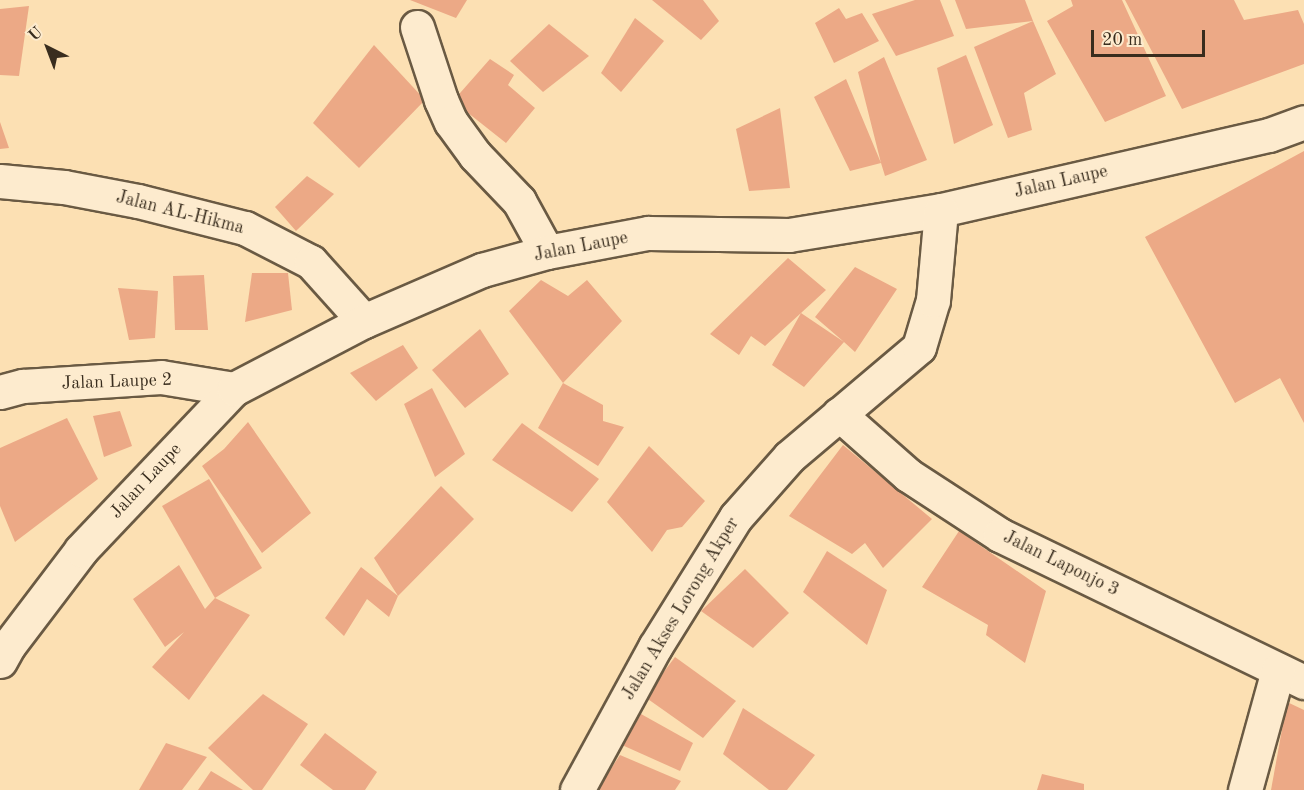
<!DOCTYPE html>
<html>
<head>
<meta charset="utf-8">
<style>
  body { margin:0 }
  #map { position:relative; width:1304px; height:790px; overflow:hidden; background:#fce0b3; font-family:"Old Standard TT",serif }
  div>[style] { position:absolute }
  .building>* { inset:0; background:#eca986 }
  .roads { filter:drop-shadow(2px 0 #6a5a43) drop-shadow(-2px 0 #6a5a43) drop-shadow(0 2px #6a5a43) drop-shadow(0 -2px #6a5a43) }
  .minor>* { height:33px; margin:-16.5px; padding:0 16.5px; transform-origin:16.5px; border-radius:16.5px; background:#fdebce }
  span { translate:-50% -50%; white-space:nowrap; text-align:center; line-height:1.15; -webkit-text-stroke:4.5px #fdebce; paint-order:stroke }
  .street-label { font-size:18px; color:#392d1e }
  .north { position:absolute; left:18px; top:18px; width:60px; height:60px; -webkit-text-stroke:4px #fdebce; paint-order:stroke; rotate:318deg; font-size:16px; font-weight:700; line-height:24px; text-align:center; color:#392d1e }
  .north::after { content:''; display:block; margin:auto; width:21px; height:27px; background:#392d1e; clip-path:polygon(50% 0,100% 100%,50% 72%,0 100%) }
  .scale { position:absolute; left:1091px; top:30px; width:114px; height:27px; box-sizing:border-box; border:3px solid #392d1e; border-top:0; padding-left:8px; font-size:18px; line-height:21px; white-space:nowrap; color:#392d1e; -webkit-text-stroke:4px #fdebce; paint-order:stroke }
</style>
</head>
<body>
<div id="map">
  <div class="building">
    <div style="clip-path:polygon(410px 0,467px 0,456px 18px)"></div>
    <div style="clip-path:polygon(652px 0,703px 0,719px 21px,701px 40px)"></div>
    <div style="clip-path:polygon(915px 0,940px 0,954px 36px,896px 56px,872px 14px)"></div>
    <div style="clip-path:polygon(955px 0,1025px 0,1033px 21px,966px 29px)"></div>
    <div style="clip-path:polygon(1071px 0,1122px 0,1166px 96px,1105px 122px,1047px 21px,1073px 6px)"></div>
    <div style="clip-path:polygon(1125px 0,1234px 0,1244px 20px,1298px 10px,1304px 24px,1304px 64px,1182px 109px)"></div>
    <div style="clip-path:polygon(29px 6px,19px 76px,0 75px,0 9px)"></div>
    <div style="clip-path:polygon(839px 8px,846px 19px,862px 13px,879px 41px,834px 63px,815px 23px)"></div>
    <div style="clip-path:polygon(635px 18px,664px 41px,621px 92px,601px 73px)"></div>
    <div style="clip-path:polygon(1033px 21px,1056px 74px,1024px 93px,1032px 130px,1008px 138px,974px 47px)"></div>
    <div style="clip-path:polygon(549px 24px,589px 56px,543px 92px,510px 61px)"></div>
    <div style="clip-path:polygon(374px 45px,425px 100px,359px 168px,313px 123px)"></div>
    <div style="clip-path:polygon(966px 55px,993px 125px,954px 144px,937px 68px)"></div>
    <div style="clip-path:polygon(884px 57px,927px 160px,885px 176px,881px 163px,850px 171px,814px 97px,846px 79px,881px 163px,858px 72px)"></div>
    <div style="clip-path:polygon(490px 59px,514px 75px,508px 85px,535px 108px,506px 143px,453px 101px)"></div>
    <div style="clip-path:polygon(780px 108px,790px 188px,749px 191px,736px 129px)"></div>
    <div style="clip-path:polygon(0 122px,9px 148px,0 149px)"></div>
    <div style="clip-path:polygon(1304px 151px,1304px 423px,1280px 378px,1235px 403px,1145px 237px)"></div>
    <div style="clip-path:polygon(307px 176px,334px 194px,296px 231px,275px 207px)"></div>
    <div style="clip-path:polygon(788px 258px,826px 290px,801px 313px,844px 342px,815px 317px,855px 267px,897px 289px,855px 352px,844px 342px,804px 387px,772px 365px,801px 313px,765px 346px,751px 336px,739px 355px,710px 334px)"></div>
    <div style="clip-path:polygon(252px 273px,288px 273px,292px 310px,245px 322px)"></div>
    <div style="clip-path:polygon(204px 275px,208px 330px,175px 330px,173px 276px)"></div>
    <div style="clip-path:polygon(541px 280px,568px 296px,587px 280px,622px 321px,563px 383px,509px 311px)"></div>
    <div style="clip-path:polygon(118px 288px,158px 291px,155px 338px,129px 340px)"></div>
    <div style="clip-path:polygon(480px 329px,509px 374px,465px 408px,432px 370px)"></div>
    <div style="clip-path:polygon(403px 345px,418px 368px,376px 401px,350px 373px)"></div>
    <div style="clip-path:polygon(563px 383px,603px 405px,603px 421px,624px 427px,598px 466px,538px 428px)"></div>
    <div style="clip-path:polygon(432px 388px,465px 454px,435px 477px,404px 404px)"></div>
    <div style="clip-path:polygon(120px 411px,132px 446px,104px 457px,93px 416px)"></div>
    <div style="clip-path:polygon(67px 418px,98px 479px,15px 542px,0 506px,0 448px)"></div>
    <div style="clip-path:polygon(248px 422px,311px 513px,262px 553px,202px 466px,224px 449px)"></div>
    <div style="clip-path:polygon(522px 423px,599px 479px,572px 512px,492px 460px)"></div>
    <div style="clip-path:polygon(843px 445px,932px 519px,883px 568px,865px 543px,852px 554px,789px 516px)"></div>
    <div style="clip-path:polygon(649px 446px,705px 501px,682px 527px,667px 530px,652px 552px,607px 502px)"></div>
    <div style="clip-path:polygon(209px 479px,262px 568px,215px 598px,162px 506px)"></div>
    <div style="clip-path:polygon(441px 486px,474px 519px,398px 596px,389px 617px,367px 599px,344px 636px,325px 618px,361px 567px,398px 596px,374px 558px)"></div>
    <div style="clip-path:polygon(959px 531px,1046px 591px,1025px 663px,986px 635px,988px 625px,922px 587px)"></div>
    <div style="clip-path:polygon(827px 551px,887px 590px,867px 645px,803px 592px)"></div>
    <div style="clip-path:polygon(179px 565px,205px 609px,215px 598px,250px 615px,189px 700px,152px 667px,184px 632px,165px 647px,133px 599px)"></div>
    <div style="clip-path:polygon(745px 569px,789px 613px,753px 648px,701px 611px)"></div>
    <div style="clip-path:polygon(675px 657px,736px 701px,703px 738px,645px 697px)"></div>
    <div style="clip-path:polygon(263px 694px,308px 724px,262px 790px,253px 790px,208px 748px)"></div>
    <div style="clip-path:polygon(1287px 702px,1304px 710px,1304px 790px,1271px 790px)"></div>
    <div style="clip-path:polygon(743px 708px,815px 755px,787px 790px,769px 790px,723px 754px)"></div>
    <div style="clip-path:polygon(641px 714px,693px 743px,680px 771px,622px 745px)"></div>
    <div style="clip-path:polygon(325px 733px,377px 772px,365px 790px,333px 790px,300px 765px)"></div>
    <div style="clip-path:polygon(166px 743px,207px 757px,182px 790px,139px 790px)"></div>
    <div style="clip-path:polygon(620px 755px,681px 781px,675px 790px,597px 790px)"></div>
    <div style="clip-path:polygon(211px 771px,243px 790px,198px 790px)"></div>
    <div style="clip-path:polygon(1042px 774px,1084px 784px,1084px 790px,1037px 790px)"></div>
  </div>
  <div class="roads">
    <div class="minor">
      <div style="left:417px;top:27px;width:77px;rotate:71.8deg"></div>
      <div style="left:441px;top:100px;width:24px;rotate:66deg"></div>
      <div style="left:451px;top:122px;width:41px;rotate:54deg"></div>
      <div style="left:475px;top:155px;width:64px;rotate:46.3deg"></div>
      <div style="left:519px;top:201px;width:58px;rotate:61.2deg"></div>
      <div style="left:0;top:181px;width:64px;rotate:5.4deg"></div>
      <div style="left:64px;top:187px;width:75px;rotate:10.7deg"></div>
      <div style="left:138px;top:201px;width:110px;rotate:14.2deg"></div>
      <div style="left:245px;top:228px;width:74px;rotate:27.3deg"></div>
      <div style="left:311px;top:262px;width:79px;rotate:48.1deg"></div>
      <div style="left:0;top:392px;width:24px;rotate:-15deg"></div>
      <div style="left:23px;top:386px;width:138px;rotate:-3.7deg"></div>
      <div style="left:161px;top:377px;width:74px;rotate:9.3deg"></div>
      <div style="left:839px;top:414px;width:92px;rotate:41.5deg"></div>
      <div style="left:908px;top:475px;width:110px;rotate:33.1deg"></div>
      <div style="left:1000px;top:535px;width:338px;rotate:25.8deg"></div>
      <div style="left:0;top:661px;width:18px;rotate:-61deg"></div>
      <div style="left:9px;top:645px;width:119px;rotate:-52.8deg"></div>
      <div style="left:81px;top:550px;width:222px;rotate:-46.5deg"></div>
      <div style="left:234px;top:389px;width:147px;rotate:-27.6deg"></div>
      <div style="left:364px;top:321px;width:129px;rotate:-23.4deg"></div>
      <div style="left:482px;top:270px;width:67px;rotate:-15.5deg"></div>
      <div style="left:547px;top:252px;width:103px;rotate:-10.7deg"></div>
      <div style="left:648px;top:233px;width:141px;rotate:0.8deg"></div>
      <div style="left:789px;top:235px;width:154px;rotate:-9.3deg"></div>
      <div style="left:941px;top:210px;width:336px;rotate:-12.9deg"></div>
      <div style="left:1269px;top:135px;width:37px;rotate:-20deg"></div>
      <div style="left:577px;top:790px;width:163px;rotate:-61.4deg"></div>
      <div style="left:655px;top:647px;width:153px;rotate:-58.1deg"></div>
      <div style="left:736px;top:517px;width:80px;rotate:-48.5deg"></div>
      <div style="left:789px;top:457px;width:170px;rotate:-40.2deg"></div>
      <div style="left:919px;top:347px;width:49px;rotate:-73.4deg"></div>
      <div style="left:933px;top:300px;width:90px;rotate:-84.9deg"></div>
      <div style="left:1245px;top:790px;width:124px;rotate:-74.6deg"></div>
    </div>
  </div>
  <div class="street-label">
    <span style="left:1061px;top:182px;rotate:-13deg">Jalan Laupe</span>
    <span style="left:180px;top:213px;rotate:14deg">Jalan AL-Hikma</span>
    <span style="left:581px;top:247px;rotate:-11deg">Jalan Laupe</span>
    <span style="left:117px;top:382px;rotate:-2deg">Jalan Laupe 2</span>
    <span style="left:146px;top:481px;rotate:-47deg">Jalan Laupe</span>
    <span style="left:1061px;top:564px;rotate:26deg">Jalan Laponjo 3</span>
    <span style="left:681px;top:609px;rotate:-59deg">Jalan Akses Lorong Akper</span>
  </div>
  <div class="north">U</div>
  <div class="scale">20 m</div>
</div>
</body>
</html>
